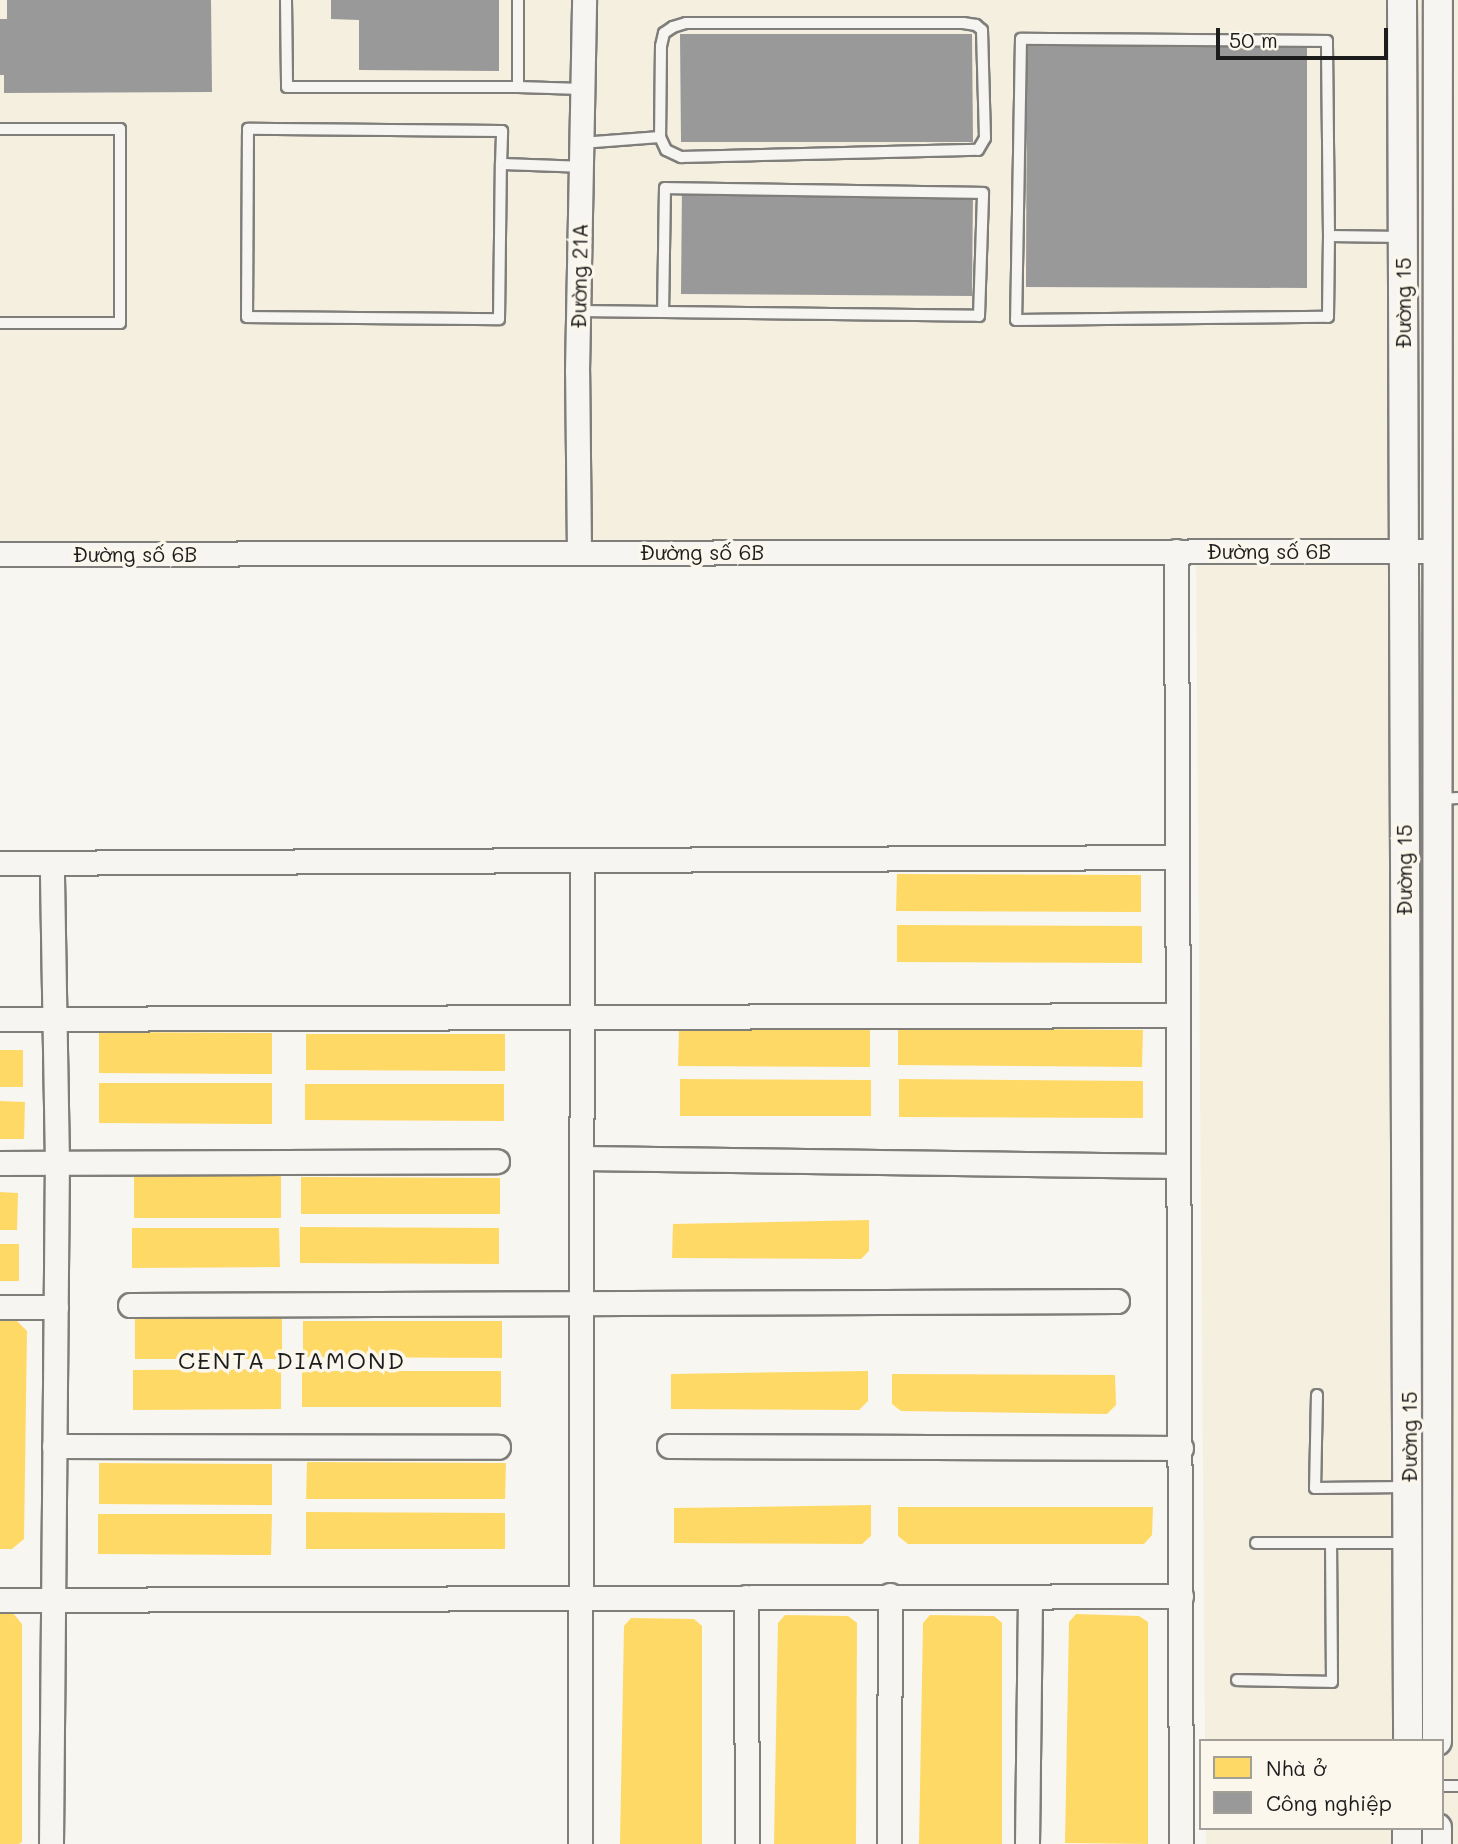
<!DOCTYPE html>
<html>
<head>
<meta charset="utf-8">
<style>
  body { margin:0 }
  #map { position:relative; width:1458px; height:1844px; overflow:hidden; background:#f8f6f0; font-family:Mali,sans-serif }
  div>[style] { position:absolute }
  .built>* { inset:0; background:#f5efe0 }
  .homes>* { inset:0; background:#ffd966 }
  .industry>* { inset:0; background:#999 }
  .roads { filter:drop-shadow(2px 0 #7f7e7b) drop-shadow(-2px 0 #7f7e7b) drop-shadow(0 2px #7f7e7b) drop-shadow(0 -2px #7f7e7b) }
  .service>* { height:10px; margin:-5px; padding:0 5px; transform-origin:5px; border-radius:5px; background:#f6f5f1 }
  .minor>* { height:23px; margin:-11.5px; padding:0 11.5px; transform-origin:11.5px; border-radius:11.5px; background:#f6f5f1 }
  .tertiary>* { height:28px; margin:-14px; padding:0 14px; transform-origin:14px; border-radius:14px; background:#f6f5f1 }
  span { translate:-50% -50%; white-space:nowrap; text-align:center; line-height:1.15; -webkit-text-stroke:7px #fbf7ec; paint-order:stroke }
  .street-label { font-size:21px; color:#1c1c1c }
  .quarter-label { font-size:24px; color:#1c1c1c; letter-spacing:2px }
  .legend { position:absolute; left:1199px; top:1739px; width:245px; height:91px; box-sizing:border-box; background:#fbf7ec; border:2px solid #a29f99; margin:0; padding:9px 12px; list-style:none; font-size:21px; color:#1c1c1c }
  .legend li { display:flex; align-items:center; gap:14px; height:35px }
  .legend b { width:35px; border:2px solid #a29f99 }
  .scale { position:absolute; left:1216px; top:28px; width:172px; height:32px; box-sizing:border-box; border:4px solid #1c1c1c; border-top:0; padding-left:9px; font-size:21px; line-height:24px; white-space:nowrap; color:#1c1c1c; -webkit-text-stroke:5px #fbf7ec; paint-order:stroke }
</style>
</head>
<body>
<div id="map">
  <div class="built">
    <div style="clip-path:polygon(0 0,1458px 0,1458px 1844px,1206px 1844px,1206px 1828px,1442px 1828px,1442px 1741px,1205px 1741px,1196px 547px,0 548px)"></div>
  </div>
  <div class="homes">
    <div style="clip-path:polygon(897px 874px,1141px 875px,1141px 912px,896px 911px)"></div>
    <div style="clip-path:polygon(897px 925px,1142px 926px,1142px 963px,897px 962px)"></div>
    <div style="clip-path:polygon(898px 1028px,1143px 1030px,1142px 1067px,898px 1065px)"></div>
    <div style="clip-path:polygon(679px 1029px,870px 1030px,870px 1067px,678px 1066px)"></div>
    <div style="clip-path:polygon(99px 1032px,272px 1033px,272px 1074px,99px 1073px)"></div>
    <div style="clip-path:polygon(306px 1034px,505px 1034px,505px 1071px,306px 1070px)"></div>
    <div style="clip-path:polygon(0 1050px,23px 1050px,23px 1087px,0 1087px)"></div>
    <div style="clip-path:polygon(680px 1079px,871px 1080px,871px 1116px,680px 1116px)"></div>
    <div style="clip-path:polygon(899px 1079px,1143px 1081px,1143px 1118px,899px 1117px)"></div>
    <div style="clip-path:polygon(99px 1083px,272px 1083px,272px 1124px,99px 1123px)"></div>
    <div style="clip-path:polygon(305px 1084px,504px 1084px,504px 1121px,305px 1120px)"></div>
    <div style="clip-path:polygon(0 1101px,25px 1102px,24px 1139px,0 1139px)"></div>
    <div style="clip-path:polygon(134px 1176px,281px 1176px,281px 1218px,134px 1218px)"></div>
    <div style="clip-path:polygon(301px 1177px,500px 1178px,500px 1214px,301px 1214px)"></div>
    <div style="clip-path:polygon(0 1192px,18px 1193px,17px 1230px,0 1230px)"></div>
    <div style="clip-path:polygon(869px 1220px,869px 1251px,861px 1259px,672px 1258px,673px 1224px)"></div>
    <div style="clip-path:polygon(300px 1227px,499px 1228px,499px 1264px,300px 1263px)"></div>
    <div style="clip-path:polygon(132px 1228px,279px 1228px,280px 1267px,132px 1268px)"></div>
    <div style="clip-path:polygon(0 1244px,19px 1244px,19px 1281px,0 1281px)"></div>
    <div style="clip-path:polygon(0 1317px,13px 1317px,27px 1331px,24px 1539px,12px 1549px,0 1549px)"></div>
    <div style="clip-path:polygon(135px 1318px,282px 1318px,282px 1359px,135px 1359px)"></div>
    <div style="clip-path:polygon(303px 1321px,502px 1321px,502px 1358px,303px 1357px)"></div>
    <div style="clip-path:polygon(281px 1369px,281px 1409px,133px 1410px,133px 1370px)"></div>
    <div style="clip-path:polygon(302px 1371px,501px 1371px,501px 1407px,302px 1407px)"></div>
    <div style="clip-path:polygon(868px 1371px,868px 1401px,859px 1410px,671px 1409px,671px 1374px)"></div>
    <div style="clip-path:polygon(892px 1374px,1115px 1375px,1116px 1405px,1107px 1414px,901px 1411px,892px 1404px)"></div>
    <div style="clip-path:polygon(307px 1462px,506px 1463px,505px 1499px,306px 1499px)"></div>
    <div style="clip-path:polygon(99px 1463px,272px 1464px,272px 1505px,99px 1504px)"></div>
    <div style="clip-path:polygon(871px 1505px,871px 1536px,862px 1544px,674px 1543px,674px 1508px)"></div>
    <div style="clip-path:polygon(898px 1507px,1153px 1507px,1152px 1535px,1144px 1544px,908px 1544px,898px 1536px)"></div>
    <div style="clip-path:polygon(306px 1512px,505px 1513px,505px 1549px,306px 1549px)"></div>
    <div style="clip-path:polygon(98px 1514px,272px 1514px,271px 1555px,98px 1554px)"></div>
    <div style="clip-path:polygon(0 1613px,13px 1613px,22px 1624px,22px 1842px,19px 1844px,0 1844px)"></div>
    <div style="clip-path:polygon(1076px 1614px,1139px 1616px,1148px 1622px,1148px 1844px,1065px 1843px,1069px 1622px)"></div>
    <div style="clip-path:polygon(785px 1615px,848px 1616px,857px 1623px,856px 1844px,774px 1844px,778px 1623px)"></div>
    <div style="clip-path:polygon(930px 1615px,994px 1616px,1002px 1623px,1002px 1844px,919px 1844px,923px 1623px)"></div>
    <div style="clip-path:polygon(631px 1618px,694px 1619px,702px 1626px,702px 1844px,620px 1844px,624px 1626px)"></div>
  </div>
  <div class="industry">
    <div style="clip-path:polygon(7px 0,211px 0,212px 92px,4px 93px,4px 75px,0 75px,0 19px,7px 19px)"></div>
    <div style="clip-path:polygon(331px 0,499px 0,499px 71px,359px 70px,359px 20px,331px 19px)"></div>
    <div style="clip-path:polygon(680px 34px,972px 34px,973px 142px,681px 142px)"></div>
    <div style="clip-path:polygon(1027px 36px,1307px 37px,1307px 288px,1026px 287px)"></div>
    <div style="clip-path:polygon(682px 186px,973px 189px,972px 296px,681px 294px)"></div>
  </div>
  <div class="roads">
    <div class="service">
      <div style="left:286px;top:0;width:87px;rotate:89.3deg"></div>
      <div style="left:287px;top:87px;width:231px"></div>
      <div style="left:518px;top:0;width:87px;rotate:90deg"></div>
      <div style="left:518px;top:87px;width:64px;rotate:1.8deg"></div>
      <div style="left:0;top:129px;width:120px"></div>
      <div style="left:120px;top:129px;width:194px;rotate:90deg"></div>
      <div style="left:120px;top:323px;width:120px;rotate:180deg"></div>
      <div style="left:581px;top:143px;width:79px;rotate:-4.3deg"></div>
      <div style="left:660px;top:137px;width:14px;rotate:65deg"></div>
      <div style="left:666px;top:150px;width:17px;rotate:25deg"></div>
      <div style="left:681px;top:157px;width:297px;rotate:-1.4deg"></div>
      <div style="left:978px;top:150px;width:14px;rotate:-60deg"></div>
      <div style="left:985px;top:138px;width:108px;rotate:-91.6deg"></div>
      <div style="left:982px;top:30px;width:8px;rotate:-140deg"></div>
      <div style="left:976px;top:25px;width:13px;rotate:-171deg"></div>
      <div style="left:963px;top:23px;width:277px;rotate:180deg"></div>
      <div style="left:686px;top:23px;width:14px;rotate:163deg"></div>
      <div style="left:673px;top:27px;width:11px;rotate:146deg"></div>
      <div style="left:664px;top:33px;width:13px;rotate:103deg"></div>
      <div style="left:661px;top:46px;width:91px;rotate:90.6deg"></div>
      <div style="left:501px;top:164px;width:33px;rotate:-88deg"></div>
      <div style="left:502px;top:131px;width:254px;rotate:-179.5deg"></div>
      <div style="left:248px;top:129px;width:188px;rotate:90.3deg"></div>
      <div style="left:247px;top:317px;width:252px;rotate:0.5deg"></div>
      <div style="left:499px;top:319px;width:155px;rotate:-89.3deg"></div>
      <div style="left:501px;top:164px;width:80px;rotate:2.1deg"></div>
      <div style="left:1329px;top:236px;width:195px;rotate:-90.6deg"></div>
      <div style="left:1327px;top:41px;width:306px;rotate:-179.6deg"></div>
      <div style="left:1021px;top:39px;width:281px;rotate:91deg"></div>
      <div style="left:1016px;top:320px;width:312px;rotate:-0.6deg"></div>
      <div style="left:1328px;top:317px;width:81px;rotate:-89.3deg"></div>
      <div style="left:1329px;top:236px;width:74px;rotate:0.8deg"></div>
      <div style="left:578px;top:311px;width:85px;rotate:0.7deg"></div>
      <div style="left:663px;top:312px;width:316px;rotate:0.7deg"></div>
      <div style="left:979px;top:316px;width:123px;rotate:-88.1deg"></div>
      <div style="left:983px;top:193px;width:318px;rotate:-179.1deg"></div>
      <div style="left:665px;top:188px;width:124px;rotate:90.9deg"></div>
      <div style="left:1439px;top:799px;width:19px;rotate:-3deg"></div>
      <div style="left:1317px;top:1395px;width:93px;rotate:91.2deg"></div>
      <div style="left:1315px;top:1488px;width:91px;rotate:-0.6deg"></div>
      <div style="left:1256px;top:1543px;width:150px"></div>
      <div style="left:1237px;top:1680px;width:95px;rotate:1.2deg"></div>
      <div style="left:1332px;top:1682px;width:138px;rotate:-90.4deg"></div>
      <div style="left:1442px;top:1786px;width:16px"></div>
    </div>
    <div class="minor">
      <div style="left:1176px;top:551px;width:1293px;rotate:89.78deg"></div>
      <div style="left:579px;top:552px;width:181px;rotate:-90.6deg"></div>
      <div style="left:577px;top:371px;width:371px;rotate:-88.9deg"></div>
      <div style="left:0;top:554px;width:1439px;rotate:-0.12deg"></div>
      <div style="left:0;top:863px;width:1177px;rotate:-0.29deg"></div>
      <div style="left:0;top:1019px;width:1177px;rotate:-0.19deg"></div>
      <div style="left:583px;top:1158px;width:595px;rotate:0.77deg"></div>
      <div style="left:0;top:1163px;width:497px;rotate:-0.2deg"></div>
      <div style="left:130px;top:1305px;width:987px;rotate:-0.23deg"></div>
      <div style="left:0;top:1307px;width:56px"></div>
      <div style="left:54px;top:1446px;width:444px;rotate:0.1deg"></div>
      <div style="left:669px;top:1446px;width:512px;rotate:0.22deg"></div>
      <div style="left:746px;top:1597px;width:247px;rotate:89.8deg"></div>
      <div style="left:0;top:1600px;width:1181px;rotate:-0.19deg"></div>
      <div style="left:51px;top:1844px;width:681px;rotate:-89.5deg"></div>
      <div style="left:57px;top:1163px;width:300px;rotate:-91deg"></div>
      <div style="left:580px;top:1844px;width:983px;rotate:-89.88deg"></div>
      <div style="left:889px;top:1844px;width:249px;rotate:-89.8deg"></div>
      <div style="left:1027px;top:1844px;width:247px;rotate:-89.3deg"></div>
    </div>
    <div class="tertiary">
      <div style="left:1402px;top:0;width:1741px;rotate:89.8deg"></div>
      <div style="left:1437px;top:1741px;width:1741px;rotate:-89.97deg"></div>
      <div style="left:1437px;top:1828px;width:16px;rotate:90deg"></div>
      <div style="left:1407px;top:1844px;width:16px;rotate:-90deg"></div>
    </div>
  </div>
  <div class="street-label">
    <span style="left:579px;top:276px;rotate:-89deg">Đường 21A</span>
    <span style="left:1403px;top:303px;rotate:-90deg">Đường 15</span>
    <span style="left:1269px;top:551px">Đường số 6B</span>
    <span style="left:702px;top:552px">Đường số 6B</span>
    <span style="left:135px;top:554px">Đường số 6B</span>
    <span style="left:1404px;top:870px;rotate:-90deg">Đường 15</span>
    <span style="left:1409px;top:1437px;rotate:-90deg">Đường 15</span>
  </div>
  <div class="quarter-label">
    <span style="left:292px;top:1360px">CENTA DIAMOND</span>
  </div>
  <ul class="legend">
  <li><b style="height:19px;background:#ffd966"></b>Nhà ở</li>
  <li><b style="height:19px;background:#999"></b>Công nghiệp</li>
  </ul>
  <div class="scale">50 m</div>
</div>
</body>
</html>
